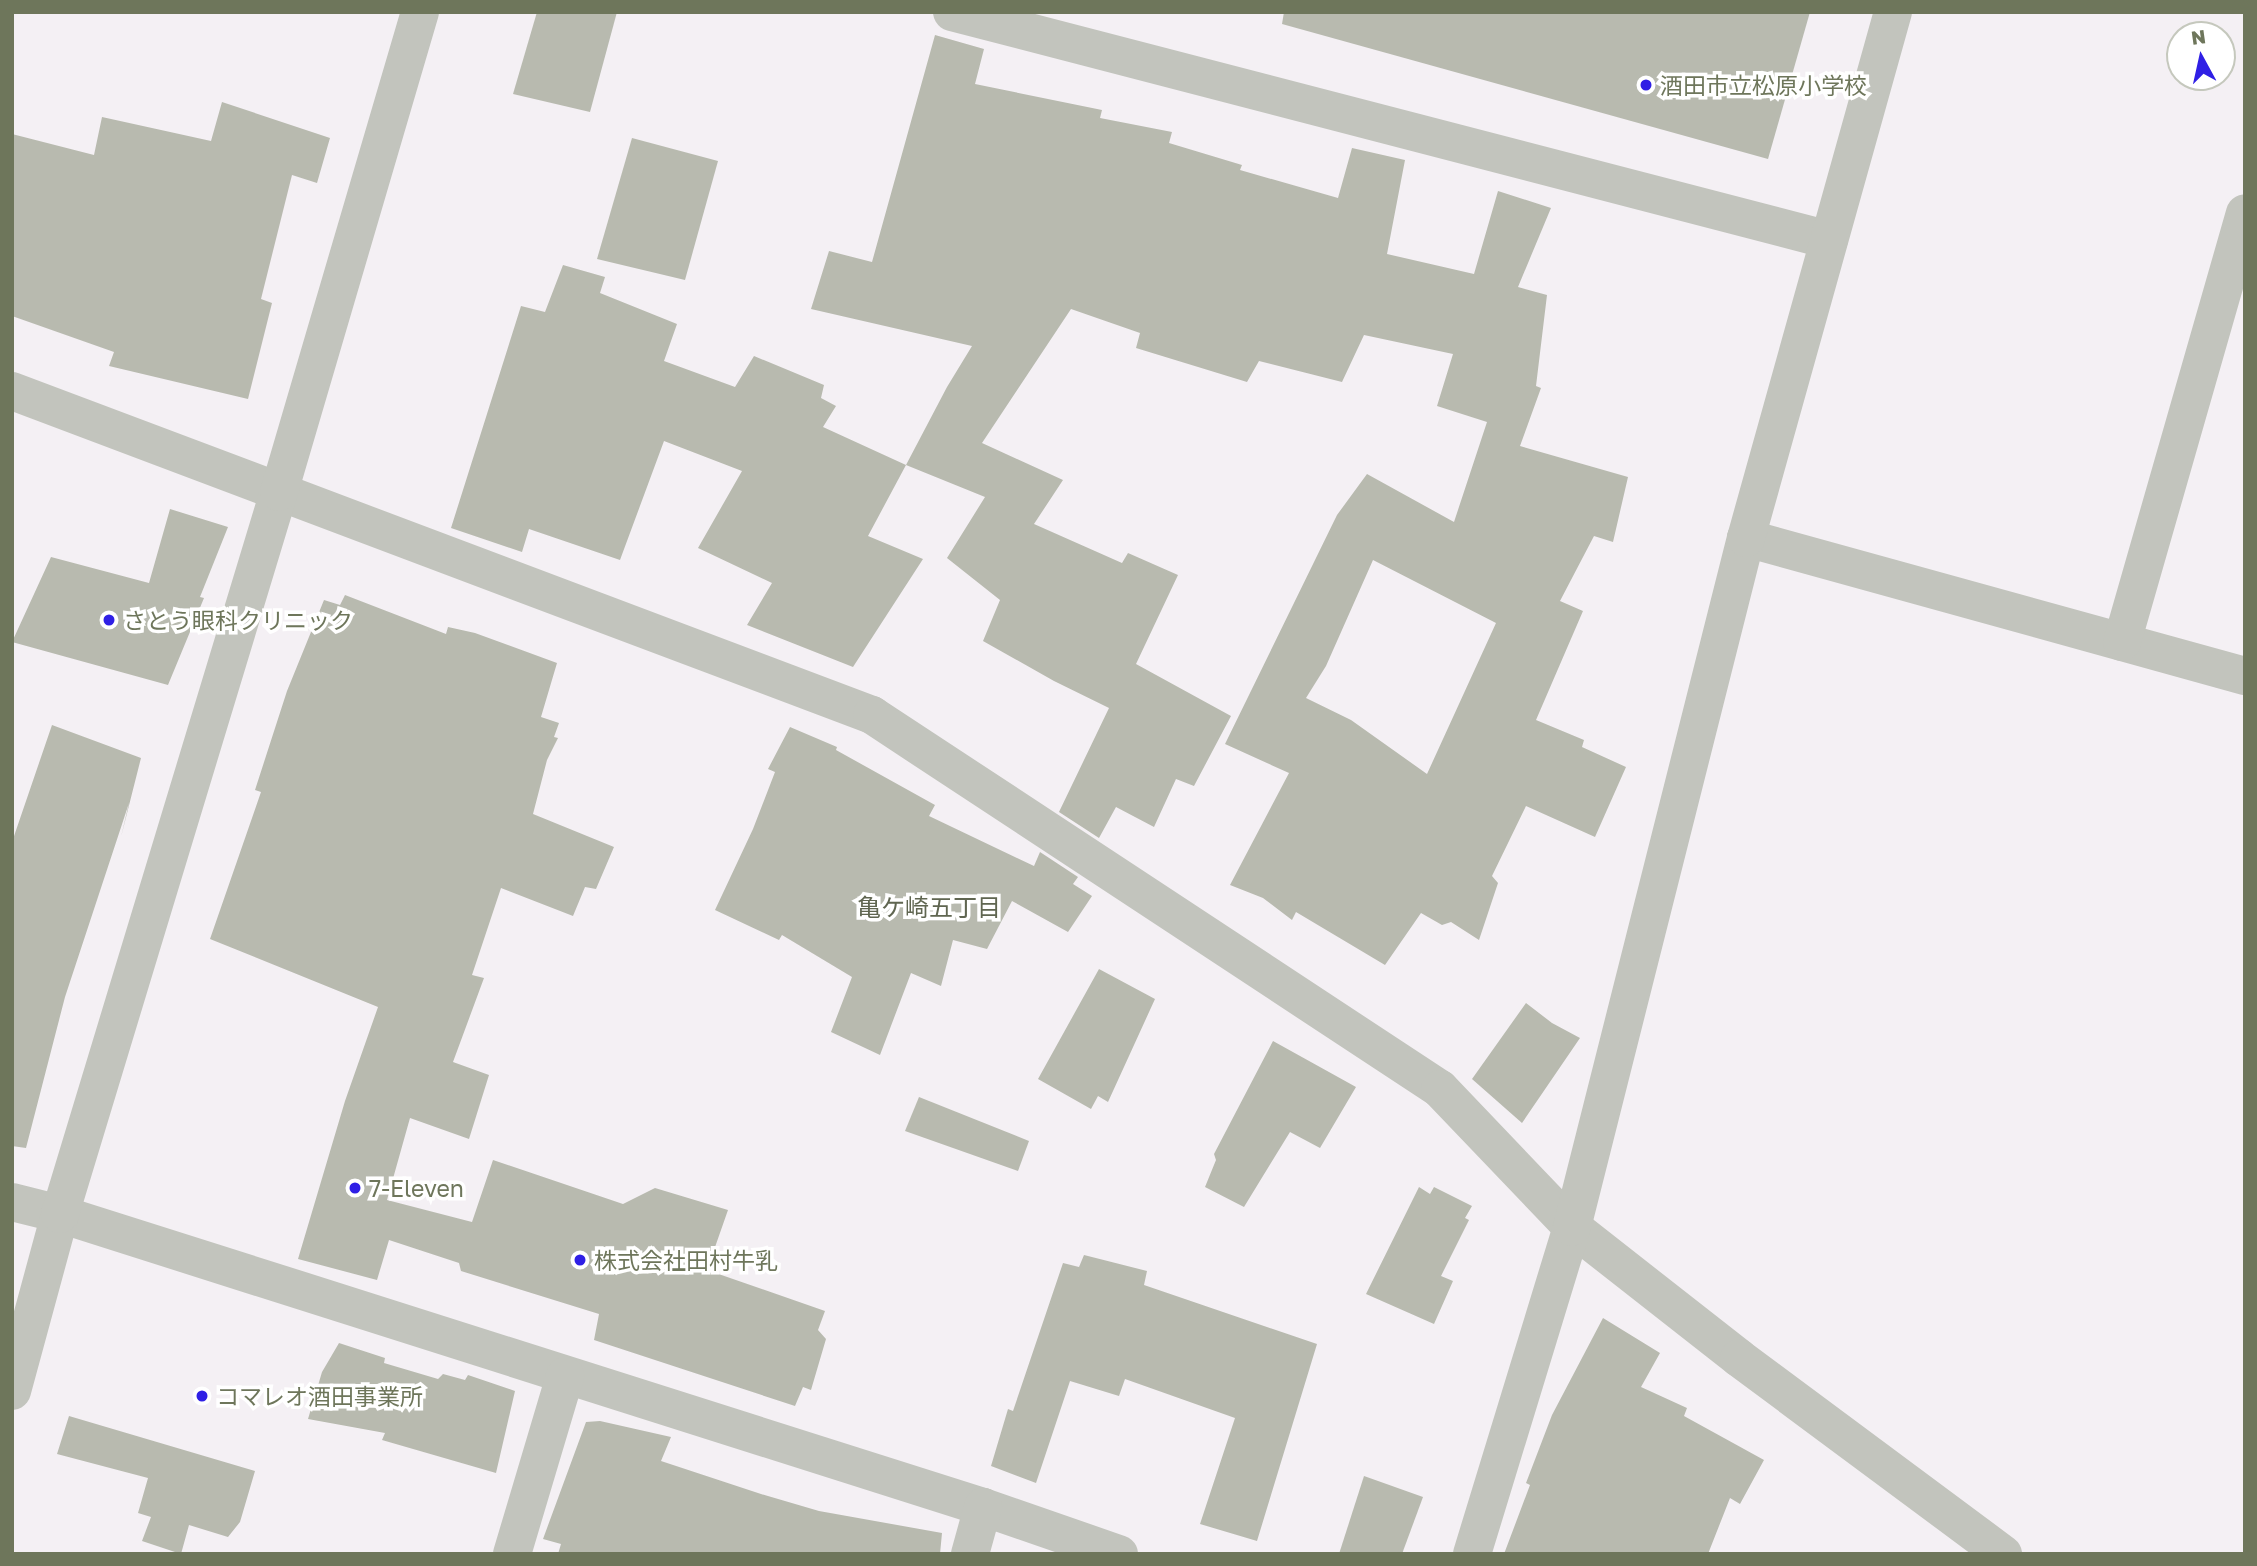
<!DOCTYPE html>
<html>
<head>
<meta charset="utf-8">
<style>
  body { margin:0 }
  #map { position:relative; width:2257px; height:1566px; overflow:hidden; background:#f4f0f4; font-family:"Golos Text","Noto Sans JP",sans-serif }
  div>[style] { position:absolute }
  .building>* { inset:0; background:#b8baaf }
  .minor>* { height:38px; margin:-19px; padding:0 19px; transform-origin:19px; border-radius:19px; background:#c2c4bd }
  .tertiary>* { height:38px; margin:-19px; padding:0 19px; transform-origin:19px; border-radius:19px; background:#c2c4bd }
  .dots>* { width:19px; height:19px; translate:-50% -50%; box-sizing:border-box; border:4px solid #fff; border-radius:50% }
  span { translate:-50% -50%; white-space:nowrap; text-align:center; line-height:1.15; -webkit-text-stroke:7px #fff; paint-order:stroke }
  .poi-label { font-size:23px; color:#6e765b }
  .left { translate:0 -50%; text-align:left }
  .neighbourhood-label { font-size:24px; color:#606651 }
  .frame { position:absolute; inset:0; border:14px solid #6e765b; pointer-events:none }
  .north { position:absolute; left:2166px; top:21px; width:70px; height:70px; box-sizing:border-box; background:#fff; border:2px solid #c5c8bd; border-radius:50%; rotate:352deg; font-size:19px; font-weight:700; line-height:28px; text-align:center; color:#6e765b }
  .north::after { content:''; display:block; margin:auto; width:24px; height:32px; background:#2f1fe5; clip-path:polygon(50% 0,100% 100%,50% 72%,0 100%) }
</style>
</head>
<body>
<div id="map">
  <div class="building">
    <div style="clip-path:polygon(537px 12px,617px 12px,590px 112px,513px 94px)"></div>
    <div style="clip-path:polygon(1284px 12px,1810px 12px,1768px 159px,1282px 24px)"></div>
    <div style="clip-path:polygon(evenodd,935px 35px,984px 49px,975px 84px,1102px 110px,1100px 118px,1172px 132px,1169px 143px,1242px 165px,1240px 170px,1338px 198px,1352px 148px,1405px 160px,1387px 254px,1474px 274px,1498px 191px,1551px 208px,1518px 287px,1547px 295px,1536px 386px,1541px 388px,1520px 446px,1628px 477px,1613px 542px,1594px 536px,1560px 601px,1583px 611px,1536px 720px,1584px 740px,1582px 747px,1626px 767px,1595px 837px,1526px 806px,1492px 876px,1498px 883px,1479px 940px,1451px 922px,1442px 925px,1421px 913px,1385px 965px,1296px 912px,1292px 920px,1263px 898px,1230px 885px,1289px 773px,1225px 744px,1337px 515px,1367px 474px,1454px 522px,1487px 422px,1437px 406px,1453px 354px,1364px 335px,1342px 382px,1259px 361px,1247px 382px,1136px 348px,1140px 333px,1071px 309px,982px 443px,1063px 480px,1034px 524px,1122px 563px,1128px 553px,1178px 575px,1136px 664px,1231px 716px,1194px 786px,1176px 779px,1154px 827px,1116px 807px,1099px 838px,1059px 812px,1109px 708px,1054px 681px,983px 641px,1000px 600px,947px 558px,985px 497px,906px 465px,947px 387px,972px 346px,811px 309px,829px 251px,872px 262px,935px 35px,1373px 560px,1496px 623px,1427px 774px,1351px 720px,1306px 698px,1326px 666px,1373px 560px)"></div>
    <div style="clip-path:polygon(222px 102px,330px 138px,317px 183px,292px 175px,261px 299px,272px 303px,248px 399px,109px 366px,114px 352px,12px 316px,12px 134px,94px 155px,102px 117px,211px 141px)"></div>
    <div style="clip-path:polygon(632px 138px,718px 161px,685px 280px,597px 259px)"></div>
    <div style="clip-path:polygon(563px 265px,605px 277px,600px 293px,677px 324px,664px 361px,735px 387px,754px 356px,824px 385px,821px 398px,836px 406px,823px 427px,906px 465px,868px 536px,923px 559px,853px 667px,747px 625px,772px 583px,698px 548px,742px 471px,664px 441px,620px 560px,529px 529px,522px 552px,451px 528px,521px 306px,545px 312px)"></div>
    <div style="clip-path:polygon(170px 509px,228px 527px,200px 597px,204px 598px,168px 685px,12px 642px,51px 557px,149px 583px)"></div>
    <div style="clip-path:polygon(345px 595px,446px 634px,448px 627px,475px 633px,557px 663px,541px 717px,559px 723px,554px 737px,558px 738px,547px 760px,533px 814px,614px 847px,596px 889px,585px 887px,573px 916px,501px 888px,472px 975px,484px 978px,453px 1062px,489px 1075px,469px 1139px,410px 1118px,387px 1200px,472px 1222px,493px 1160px,623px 1204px,655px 1188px,728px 1210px,707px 1270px,825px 1311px,818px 1330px,826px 1339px,811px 1390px,803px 1387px,795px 1406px,594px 1340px,599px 1314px,461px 1271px,459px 1263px,389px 1240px,377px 1280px,298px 1259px,345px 1101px,378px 1007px,210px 939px,261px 792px,255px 790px,287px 691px,324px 600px,340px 605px)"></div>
    <div style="clip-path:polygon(52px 725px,141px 758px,121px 837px,129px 803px,65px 997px,26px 1148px,12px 1146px,12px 842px)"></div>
    <div style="clip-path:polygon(790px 727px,837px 747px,836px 750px,935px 805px,929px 816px,1034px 866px,1040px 852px,1078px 877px,1073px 884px,1092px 896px,1068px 932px,1012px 901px,987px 949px,953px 940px,941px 986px,911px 973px,880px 1055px,831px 1032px,852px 977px,782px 935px,779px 940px,715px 910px,753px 829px,775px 772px,768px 769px)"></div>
    <div style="clip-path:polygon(1099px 969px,1155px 999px,1108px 1102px,1098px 1096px,1091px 1109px,1038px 1079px)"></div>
    <div style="clip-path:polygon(1526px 1003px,1552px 1023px,1580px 1038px,1522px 1123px,1472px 1079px)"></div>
    <div style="clip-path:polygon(1273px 1041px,1356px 1087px,1320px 1148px,1290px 1132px,1244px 1207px,1205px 1187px,1216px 1160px,1214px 1154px)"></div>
    <div style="clip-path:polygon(919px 1097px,1029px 1141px,1018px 1171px,905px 1131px)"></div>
    <div style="clip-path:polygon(1419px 1187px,1430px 1194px,1434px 1187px,1472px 1206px,1465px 1218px,1469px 1220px,1441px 1276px,1453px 1281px,1434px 1324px,1366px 1294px)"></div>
    <div style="clip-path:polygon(1084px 1255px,1147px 1271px,1144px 1285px,1317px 1344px,1257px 1541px,1200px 1524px,1235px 1418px,1125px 1379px,1119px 1396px,1070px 1381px,1036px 1483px,991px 1466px,1008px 1409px,1013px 1411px,1063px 1263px,1079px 1267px)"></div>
    <div style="clip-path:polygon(1603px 1318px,1660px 1353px,1641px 1387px,1687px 1408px,1684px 1416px,1764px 1460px,1740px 1504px,1730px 1498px,1708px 1554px,1504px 1554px,1530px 1485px,1526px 1483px,1552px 1415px)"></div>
    <div style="clip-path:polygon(339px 1343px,385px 1358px,384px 1363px,438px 1379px,443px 1374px,465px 1380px,468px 1375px,515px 1391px,496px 1473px,382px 1440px,385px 1433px,308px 1419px,322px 1372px)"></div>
    <div style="clip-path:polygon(69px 1416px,255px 1471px,240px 1522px,228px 1537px,189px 1525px,181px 1554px,142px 1541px,151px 1517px,138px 1513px,148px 1478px,57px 1454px)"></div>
    <div style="clip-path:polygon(600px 1421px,671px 1437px,661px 1461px,761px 1494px,819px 1511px,942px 1533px,940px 1554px,558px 1554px,561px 1544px,543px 1539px,586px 1422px)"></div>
    <div style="clip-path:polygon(1364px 1476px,1423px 1497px,1402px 1554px,1339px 1554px)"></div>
  </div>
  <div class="minor">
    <div style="left:952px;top:12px;width:906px;rotate:14.57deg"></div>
    <div style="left:12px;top:391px;width:919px;rotate:20.64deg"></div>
    <div style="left:872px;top:715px;width:680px;rotate:33.36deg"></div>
    <div style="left:1440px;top:1089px;width:191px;rotate:46.3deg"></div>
    <div style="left:1572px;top:1227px;width:212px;rotate:38.1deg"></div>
    <div style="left:1739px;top:1358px;width:329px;rotate:36.6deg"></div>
    <div style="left:1746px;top:538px;width:518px;rotate:15.46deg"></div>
    <div style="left:2122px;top:642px;width:446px;rotate:-74deg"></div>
    <div style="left:12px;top:1202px;width:49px;rotate:14deg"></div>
    <div style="left:60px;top:1214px;width:968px;rotate:17.61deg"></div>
    <div style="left:983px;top:1507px;width:144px;rotate:19.1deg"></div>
    <div style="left:512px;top:1554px;width:186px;rotate:-73.4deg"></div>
    <div style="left:970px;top:1554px;width:49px;rotate:-74.5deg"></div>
    <div style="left:1472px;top:1554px;width:342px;rotate:-73deg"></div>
    <div style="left:1572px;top:1227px;width:711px;rotate:-75.83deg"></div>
    <div style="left:1746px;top:538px;width:546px;rotate:-74.39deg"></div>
  </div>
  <div class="tertiary">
    <div style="left:12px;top:1391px;width:183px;rotate:-74.8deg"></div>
    <div style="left:60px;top:1214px;width:754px;rotate:-73.13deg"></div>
    <div style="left:279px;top:492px;width:500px;rotate:-73.63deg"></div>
  </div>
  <div class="dots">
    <div style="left:1646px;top:85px;background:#2f1fe5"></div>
    <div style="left:109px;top:620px;background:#2f1fe5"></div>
    <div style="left:355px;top:1188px;background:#2f1fe5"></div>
    <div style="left:580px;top:1260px;background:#2f1fe5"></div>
    <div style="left:202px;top:1396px;background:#2f1fe5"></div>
  </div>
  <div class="poi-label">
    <span class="left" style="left:1660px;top:85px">酒田市立松原小学校</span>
    <span class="left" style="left:123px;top:620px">さとう眼科クリニック</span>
    <span class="left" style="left:369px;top:1188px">7-Eleven</span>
    <span class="left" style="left:594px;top:1260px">株式会社田村牛乳</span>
    <span class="left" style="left:216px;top:1396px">コマレオ酒田事業所</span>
  </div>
  <div class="neighbourhood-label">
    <span style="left:929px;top:907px">亀ケ崎五丁目</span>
  </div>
  <div class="frame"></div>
  <div class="north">N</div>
</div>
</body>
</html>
